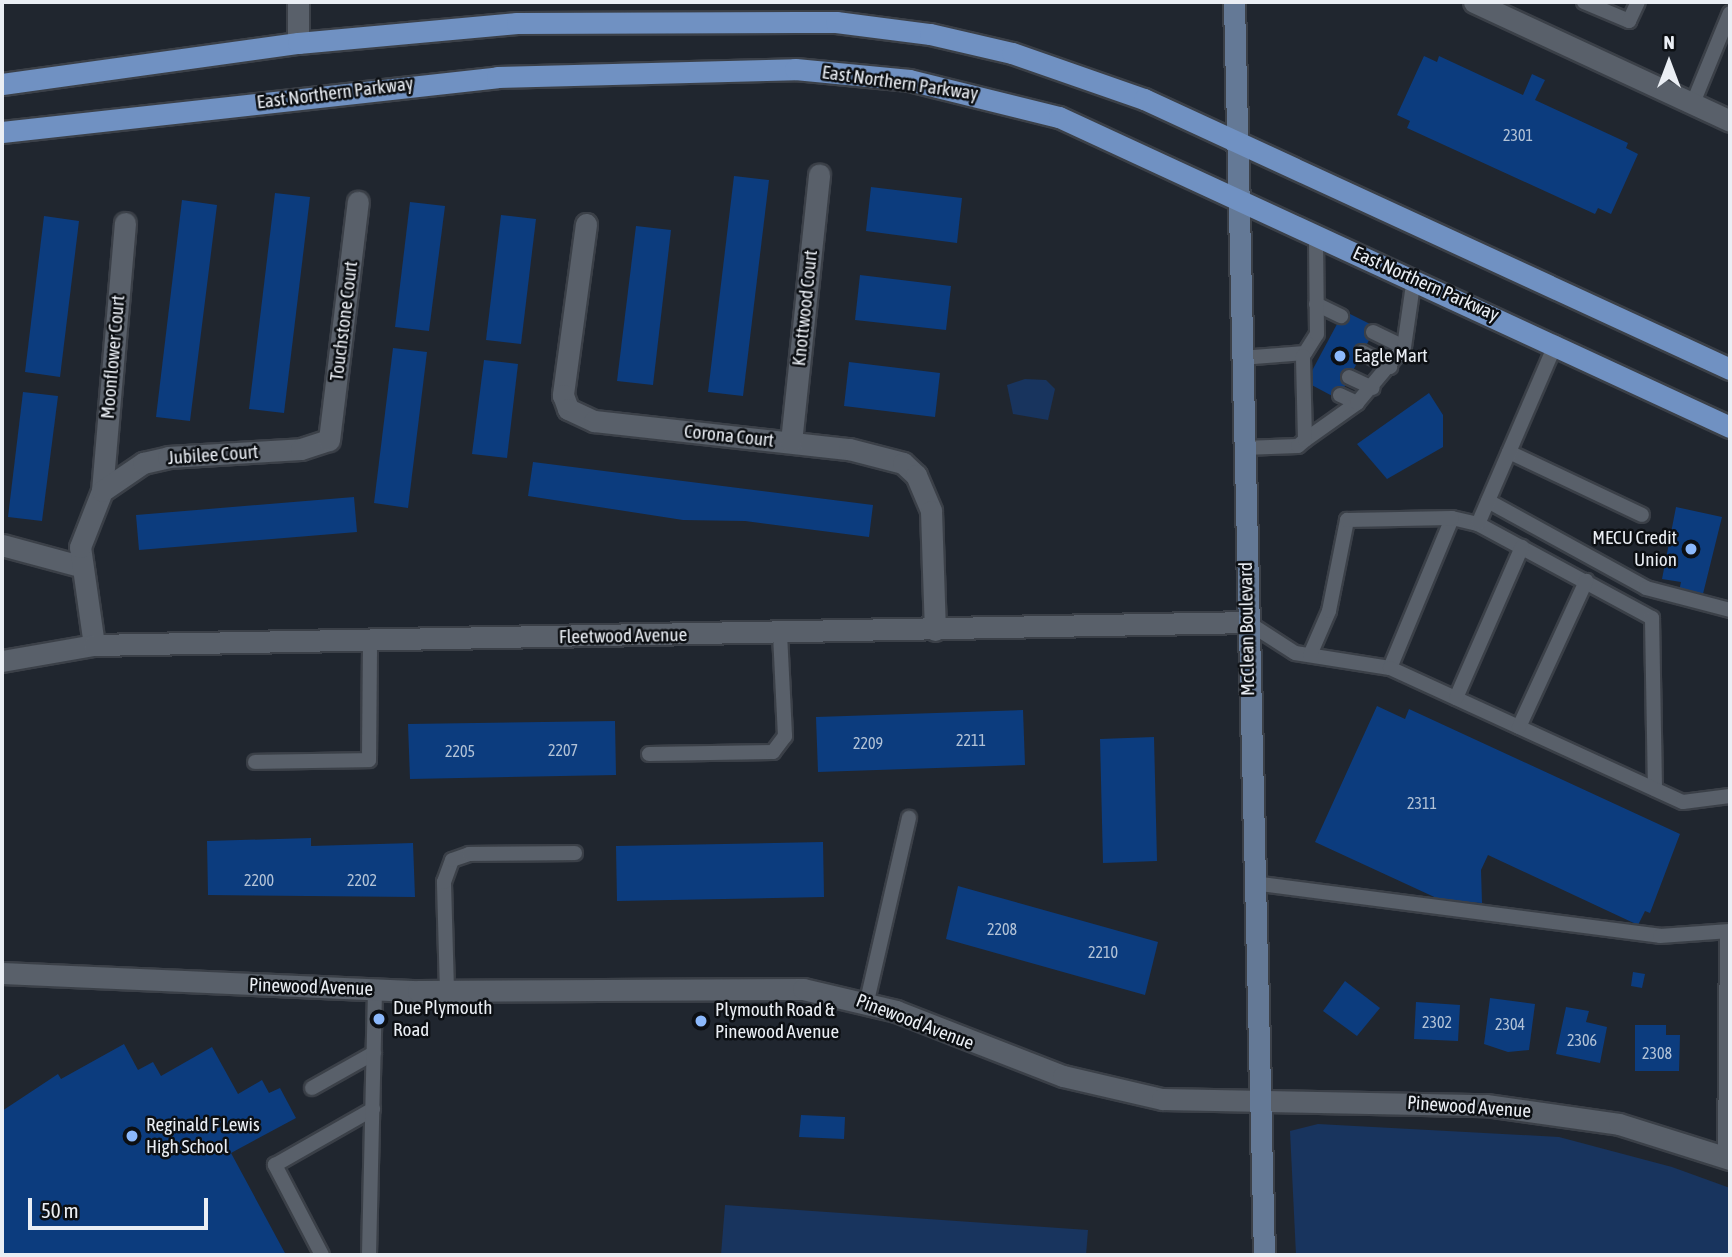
<!DOCTYPE html>
<html>
<head>
<meta charset="utf-8">
<style>
  body { margin:0 }
  #map { position:relative; width:1732px; height:1257px; overflow:hidden; background:#20262f; font-family:"Asap Condensed",sans-serif }
  div>[style] { position:absolute }
  .green>* { inset:0; background:#18345e }
  .building>* { inset:0; background:#0c3c7e }
  .roads { filter:drop-shadow(2px 0 #3b4048) drop-shadow(-2px 0 #3b4048) drop-shadow(0 2px #3b4048) drop-shadow(0 -2px #3b4048) }
  .lane>* { height:14px; margin:-7px; padding:0 7px; transform-origin:7px; border-radius:7px; background:#59606a }
  .street>* { height:21px; margin:-10.5px; padding:0 10.5px; transform-origin:10.5px; border-radius:10.5px; background:#59606a }
  .secondary>* { height:21px; margin:-10.5px; padding:0 10.5px; transform-origin:10.5px; border-radius:10.5px; background:#647996 }
  .primary>* { height:21px; margin:-10.5px; padding:0 10.5px; transform-origin:10.5px; border-radius:10.5px; background:#7091c2 }
  .dots>* { width:19px; height:19px; translate:-50% -50%; box-sizing:border-box; border:4px solid #0c0f13; border-radius:50% }
  span { translate:-50% -50%; white-space:nowrap; text-align:center; line-height:1.15; -webkit-text-stroke:5px #0c0f13; paint-order:stroke }
  .number-label { font-size:16px; color:#b2c2d6 }
  .number-label span { -webkit-text-stroke-width:0 }
  .street-label { font-size:19px; color:#eaeef4 }
  .poi-label { font-size:19px; color:#eaeef4 }
  .left { translate:0 -50%; text-align:left }
  .right { translate:-100% -50%; text-align:right }
  .frame { position:absolute; inset:0; border:4px solid #eaeef4; pointer-events:none }
  .north { position:absolute; left:1634px; top:28px; width:70px; height:70px; -webkit-text-stroke:5px #0c0f13; paint-order:stroke; rotate:0deg; font-size:19px; font-weight:700; line-height:28px; text-align:center; color:#eaeef4 }
  .north::after { content:''; display:block; margin:auto; width:24px; height:32px; background:#eaeef4; clip-path:polygon(50% 0,100% 100%,50% 72%,0 100%) }
  .scale { position:absolute; left:28px; top:1198px; width:180px; height:32px; box-sizing:border-box; border:4px solid #eaeef4; border-top:0; padding-left:9px; font-size:21px; line-height:24px; white-space:nowrap; color:#eaeef4; -webkit-text-stroke:5px #0c0f13; paint-order:stroke }
</style>
</head>
<body>
<div id="map">
  <div class="green">
    <div style="clip-path:polygon(1025px 379px,1046px 380px,1055px 389px,1048px 420px,1013px 414px,1007px 385px)"></div>
    <div style="clip-path:polygon(1318px 1124px,1559px 1137px,1672px 1167px,1730px 1188px,1730px 1255px,1296px 1255px,1290px 1131px)"></div>
    <div style="clip-path:polygon(725px 1205px,1088px 1230px,1086px 1255px,721px 1255px)"></div>
  </div>
  <div class="building">
    <div style="clip-path:polygon(1424px 56px,1437px 62px,1439px 56px,1523px 95px,1532px 74px,1545px 80px,1535px 100px,1628px 143px,1626px 148px,1638px 154px,1611px 214px,1598px 208px,1595px 214px,1407px 128px,1410px 121px,1397px 115px)"></div>
    <div style="clip-path:polygon(734px 176px,769px 180px,743px 396px,708px 392px)"></div>
    <div style="clip-path:polygon(871px 187px,962px 198px,957px 243px,866px 231px)"></div>
    <div style="clip-path:polygon(275px 193px,310px 197px,284px 413px,249px 409px)"></div>
    <div style="clip-path:polygon(182px 200px,217px 205px,190px 421px,156px 417px)"></div>
    <div style="clip-path:polygon(410px 202px,445px 206px,429px 331px,395px 327px)"></div>
    <div style="clip-path:polygon(501px 215px,536px 219px,521px 344px,486px 340px)"></div>
    <div style="clip-path:polygon(44px 216px,79px 221px,60px 377px,25px 372px)"></div>
    <div style="clip-path:polygon(636px 226px,671px 230px,653px 385px,617px 381px)"></div>
    <div style="clip-path:polygon(860px 275px,951px 286px,946px 330px,855px 320px)"></div>
    <div style="clip-path:polygon(1344px 311px,1376px 327px,1338px 399px,1306px 382px)"></div>
    <div style="clip-path:polygon(393px 348px,427px 352px,408px 508px,374px 503px)"></div>
    <div style="clip-path:polygon(484px 360px,518px 364px,507px 458px,472px 454px)"></div>
    <div style="clip-path:polygon(849px 362px,940px 373px,935px 417px,844px 406px)"></div>
    <div style="clip-path:polygon(23px 392px,58px 396px,42px 521px,8px 517px)"></div>
    <div style="clip-path:polygon(1429px 393px,1443px 415px,1443px 447px,1387px 479px,1357px 444px)"></div>
    <div style="clip-path:polygon(533px 462px,873px 505px,869px 537px,745px 521px,683px 520px,528px 496px)"></div>
    <div style="clip-path:polygon(354px 497px,357px 532px,139px 550px,136px 515px)"></div>
    <div style="clip-path:polygon(1676px 507px,1722px 517px,1699px 610px,1676px 605px,1681px 582px,1662px 579px)"></div>
    <div style="clip-path:polygon(1377px 706px,1405px 719px,1409px 709px,1680px 834px,1650px 913px,1645px 911px,1638px 925px,1488px 855px,1481px 870px,1482px 903px,1443px 901px,1315px 842px)"></div>
    <div style="clip-path:polygon(1023px 710px,1025px 765px,818px 772px,816px 717px)"></div>
    <div style="clip-path:polygon(615px 721px,616px 775px,410px 779px,408px 724px)"></div>
    <div style="clip-path:polygon(1154px 737px,1157px 861px,1103px 863px,1100px 739px)"></div>
    <div style="clip-path:polygon(311px 838px,311px 846px,413px 843px,415px 897px,208px 895px,207px 841px)"></div>
    <div style="clip-path:polygon(823px 842px,824px 897px,617px 901px,616px 846px)"></div>
    <div style="clip-path:polygon(958px 886px,1158px 942px,1145px 995px,946px 939px)"></div>
    <div style="clip-path:polygon(1633px 972px,1645px 974px,1642px 988px,1631px 986px)"></div>
    <div style="clip-path:polygon(1345px 981px,1380px 1008px,1357px 1036px,1323px 1011px)"></div>
    <div style="clip-path:polygon(1490px 998px,1535px 1004px,1529px 1050px,1508px 1052px,1484px 1044px)"></div>
    <div style="clip-path:polygon(1416px 1002px,1460px 1005px,1458px 1041px,1414px 1039px)"></div>
    <div style="clip-path:polygon(1566px 1007px,1589px 1011px,1586px 1022px,1607px 1027px,1600px 1063px,1556px 1054px)"></div>
    <div style="clip-path:polygon(1635px 1025px,1666px 1025px,1666px 1035px,1680px 1035px,1679px 1071px,1635px 1071px)"></div>
    <div style="clip-path:polygon(124px 1044px,138px 1070px,153px 1062px,161px 1076px,212px 1047px,238px 1094px,262px 1080px,269px 1093px,280px 1088px,296px 1118px,231px 1153px,286px 1255px,2px 1255px,2px 1111px,58px 1074px,61px 1079px)"></div>
    <div style="clip-path:polygon(801px 1115px,845px 1117px,844px 1139px,799px 1137px)"></div>
  </div>
  <div class="roads">
    <div class="lane">
      <div style="left:1584px;top:2px;width:49px;rotate:22.9deg"></div>
      <div style="left:1629px;top:21px;width:21px;rotate:-65deg"></div>
      <div style="left:1693px;top:103px;width:97px;rotate:-67.7deg"></div>
      <div style="left:1316px;top:304px;width:28px;rotate:26deg"></div>
      <div style="left:1373px;top:332px;width:34px;rotate:26deg"></div>
      <div style="left:1362px;top:352px;width:32px;rotate:28deg"></div>
      <div style="left:1241px;top:358px;width:64px;rotate:-4.5deg"></div>
      <div style="left:1305px;top:353px;width:22px;rotate:-58deg"></div>
      <div style="left:1317px;top:334px;width:99px;rotate:-90.6deg"></div>
      <div style="left:1349px;top:377px;width:26px;rotate:25deg"></div>
      <div style="left:1340px;top:395px;width:19px;rotate:25deg"></div>
      <div style="left:1305px;top:440px;width:64px;rotate:-35.4deg"></div>
      <div style="left:1357px;top:403px;width:73px;rotate:-50deg"></div>
      <div style="left:1404px;top:347px;width:70px;rotate:-81.8deg"></div>
      <div style="left:1243px;top:448px;width:55px;rotate:-2.1deg"></div>
      <div style="left:1298px;top:446px;width:9px;rotate:-41deg"></div>
      <div style="left:1305px;top:440px;width:84px;rotate:-91.4deg"></div>
      <div style="left:1509px;top:452px;width:147px;rotate:25.3deg"></div>
      <div style="left:1488px;top:501px;width:180px;rotate:28.8deg"></div>
      <div style="left:1646px;top:588px;width:87px;rotate:14.7deg"></div>
      <div style="left:1478px;top:524px;width:198px;rotate:28.4deg"></div>
      <div style="left:1652px;top:618px;width:171px;rotate:89deg"></div>
      <div style="left:1247px;top:622px;width:57px;rotate:32.9deg"></div>
      <div style="left:1295px;top:653px;width:96px;rotate:9deg"></div>
      <div style="left:1390px;top:668px;width:162px;rotate:-67.5deg"></div>
      <div style="left:1452px;top:518px;width:27px;rotate:13deg"></div>
      <div style="left:1478px;top:524px;width:197px;rotate:-66.7deg"></div>
      <div style="left:1310px;top:655px;width:48px;rotate:-66.6deg"></div>
      <div style="left:1329px;top:611px;width:93px;rotate:-78.8deg"></div>
      <div style="left:1347px;top:520px;width:105px;rotate:-1.1deg"></div>
      <div style="left:1390px;top:668px;width:322px;rotate:24.6deg"></div>
      <div style="left:1683px;top:802px;width:47px;rotate:-7.3deg"></div>
      <div style="left:1456px;top:698px;width:165px;rotate:-66.4deg"></div>
      <div style="left:1519px;top:727px;width:161px;rotate:-65.3deg"></div>
      <div style="left:649px;top:754px;width:124px;rotate:-0.9deg"></div>
      <div style="left:773px;top:752px;width:20px;rotate:-53deg"></div>
      <div style="left:785px;top:736px;width:103px;rotate:-92.8deg"></div>
      <div style="left:255px;top:762px;width:114px;rotate:-1deg"></div>
      <div style="left:369px;top:760px;width:122px;rotate:-89.5deg"></div>
      <div style="left:1253px;top:883px;width:410px;rotate:7.4deg"></div>
      <div style="left:1660px;top:936px;width:70px;rotate:-4.1deg"></div>
      <div style="left:447px;top:991px;width:109px;rotate:-91.6deg"></div>
      <div style="left:444px;top:882px;width:23px;rotate:-70deg"></div>
      <div style="left:452px;top:860px;width:18px;rotate:-19deg"></div>
      <div style="left:469px;top:854px;width:106px;rotate:-0.5deg"></div>
      <div style="left:867px;top:1001px;width:188px;rotate:-77.1deg"></div>
      <div style="left:312px;top:1088px;width:71px;rotate:-29.4deg"></div>
      <div style="left:322px;top:1255px;width:102px;rotate:-117.6deg"></div>
      <div style="left:275px;top:1165px;width:113px;rotate:-29.7deg"></div>
      <div style="left:369px;top:1255px;width:266px;rotate:-88.7deg"></div>
    </div>
    <div class="street">
      <div style="left:1474px;top:2px;width:282px;rotate:24.9deg"></div>
      <div style="left:298px;top:43px;width:41px;rotate:-90deg"></div>
      <div style="left:586px;top:224px;width:173px;rotate:97.7deg"></div>
      <div style="left:563px;top:395px;width:15px;rotate:70deg"></div>
      <div style="left:568px;top:409px;width:29px;rotate:25deg"></div>
      <div style="left:594px;top:421px;width:257px;rotate:6.3deg"></div>
      <div style="left:849px;top:449px;width:56px;rotate:14.5deg"></div>
      <div style="left:903px;top:463px;width:18px;rotate:43deg"></div>
      <div style="left:916px;top:475px;width:39px;rotate:67deg"></div>
      <div style="left:931px;top:511px;width:119px;rotate:88.1deg"></div>
      <div style="left:791px;top:442px;width:269px;rotate:-84deg"></div>
      <div style="left:102px;top:491px;width:269px;rotate:-85.1deg"></div>
      <div style="left:2px;top:545px;width:81px;rotate:15.1deg"></div>
      <div style="left:94px;top:645px;width:99px;rotate:-98.1deg"></div>
      <div style="left:80px;top:547px;width:60px;rotate:-68.6deg"></div>
      <div style="left:102px;top:491px;width:50px;rotate:-34.3deg"></div>
      <div style="left:143px;top:463px;width:26px;rotate:-13deg"></div>
      <div style="left:168px;top:457px;width:133px;rotate:-3.4deg"></div>
      <div style="left:301px;top:449px;width:29px;rotate:-18deg"></div>
      <div style="left:329px;top:440px;width:240px;rotate:-83.1deg"></div>
      <div style="left:2px;top:661px;width:93px;rotate:-9.9deg"></div>
      <div style="left:94px;top:645px;width:1153px;rotate:-1.14deg"></div>
      <div style="left:2px;top:973px;width:416px;rotate:2.5deg"></div>
      <div style="left:418px;top:991px;width:385px;rotate:-0.3deg"></div>
      <div style="left:803px;top:989px;width:96px;rotate:13.3deg"></div>
      <div style="left:896px;top:1011px;width:179px;rotate:21.3deg"></div>
      <div style="left:1063px;top:1076px;width:102px;rotate:13.1deg"></div>
      <div style="left:1162px;top:1099px;width:324px;rotate:1.1deg"></div>
      <div style="left:1486px;top:1105px;width:134px;rotate:8.1deg"></div>
      <div style="left:1619px;top:1124px;width:116px;rotate:17.5deg"></div>
      <div style="left:1728px;top:1158px;width:223px;rotate:-89.5deg"></div>
    </div>
    <div class="secondary">
      <div style="left:1234px;top:2px;width:1253px;rotate:88.63deg"></div>
    </div>
    <div class="primary">
      <div style="left:2px;top:84px;width:299px;rotate:-7.9deg"></div>
      <div style="left:298px;top:43px;width:220px;rotate:-5.2deg"></div>
      <div style="left:517px;top:23px;width:319px;rotate:-0.2deg"></div>
      <div style="left:836px;top:22px;width:95px;rotate:7.3deg"></div>
      <div style="left:930px;top:34px;width:84px;rotate:13deg"></div>
      <div style="left:1012px;top:53px;width:140px;rotate:19.2deg"></div>
      <div style="left:1144px;top:99px;width:645px;rotate:24.74deg"></div>
      <div style="left:2px;top:132px;width:498px;rotate:-6.3deg"></div>
      <div style="left:497px;top:77px;width:298px;rotate:-1.5deg"></div>
      <div style="left:795px;top:69px;width:115px;rotate:5.5deg"></div>
      <div style="left:909px;top:80px;width:154px;rotate:13.9deg"></div>
      <div style="left:1059px;top:117px;width:739px;rotate:24.8deg"></div>
    </div>
  </div>
  <div class="dots">
    <div style="left:1340px;top:356px;background:#8cb9fc"></div>
    <div style="left:1691px;top:549px;background:#8cb9fc"></div>
    <div style="left:379px;top:1019px;background:#8cb9fc"></div>
    <div style="left:701px;top:1021px;background:#8cb9fc"></div>
    <div style="left:132px;top:1136px;background:#8cb9fc"></div>
  </div>
  <div class="number-label">
    <span style="left:1518px;top:135px">2301</span>
    <span style="left:971px;top:740px">2211</span>
    <span style="left:868px;top:743px">2209</span>
    <span style="left:563px;top:750px">2207</span>
    <span style="left:460px;top:751px">2205</span>
    <span style="left:1422px;top:803px">2311</span>
    <span style="left:259px;top:880px">2200</span>
    <span style="left:362px;top:880px">2202</span>
    <span style="left:1002px;top:929px">2208</span>
    <span style="left:1103px;top:952px">2210</span>
    <span style="left:1437px;top:1022px">2302</span>
    <span style="left:1510px;top:1024px">2304</span>
    <span style="left:1582px;top:1040px">2306</span>
    <span style="left:1657px;top:1053px">2308</span>
  </div>
  <div class="street-label">
    <span style="left:900px;top:83px;rotate:8deg">East Northern Parkway</span>
    <span style="left:335px;top:93px;rotate:-7deg">East Northern Parkway</span>
    <span style="left:1426px;top:284px;rotate:24deg">East Northern Parkway</span>
    <span style="left:805px;top:308px;rotate:-84deg">Knottwood Court</span>
    <span style="left:344px;top:321px;rotate:-83deg">Touchstone Court</span>
    <span style="left:113px;top:357px;rotate:-85deg">Moonflower Court</span>
    <span style="left:729px;top:436px;rotate:6deg">Corona Court</span>
    <span style="left:213px;top:455px;rotate:-4deg">Jubilee Court</span>
    <span style="left:1247px;top:629px;rotate:-91deg">McClean Boulevard</span>
    <span style="left:623px;top:636px;rotate:-1deg">Fleetwood Avenue</span>
    <span style="left:311px;top:987px;rotate:2deg">Pinewood Avenue</span>
    <span style="left:915px;top:1022px;rotate:21deg">Pinewood Avenue</span>
    <span style="left:1469px;top:1107px;rotate:4deg">Pinewood Avenue</span>
  </div>
  <div class="poi-label">
    <span class="left" style="left:1354px;top:356px">Eagle Mart</span>
    <span class="right" style="left:1677px;top:549px">MECU Credit<br>Union</span>
    <span class="left" style="left:393px;top:1019px">Due Plymouth<br>Road</span>
    <span class="left" style="left:715px;top:1021px">Plymouth Road &amp;<br>Pinewood Avenue</span>
    <span class="left" style="left:146px;top:1136px">Reginald F Lewis<br>High School</span>
  </div>
  <div class="frame"></div>
  <div class="north">N</div>
  <div class="scale">50 m</div>
</div>
</body>
</html>
